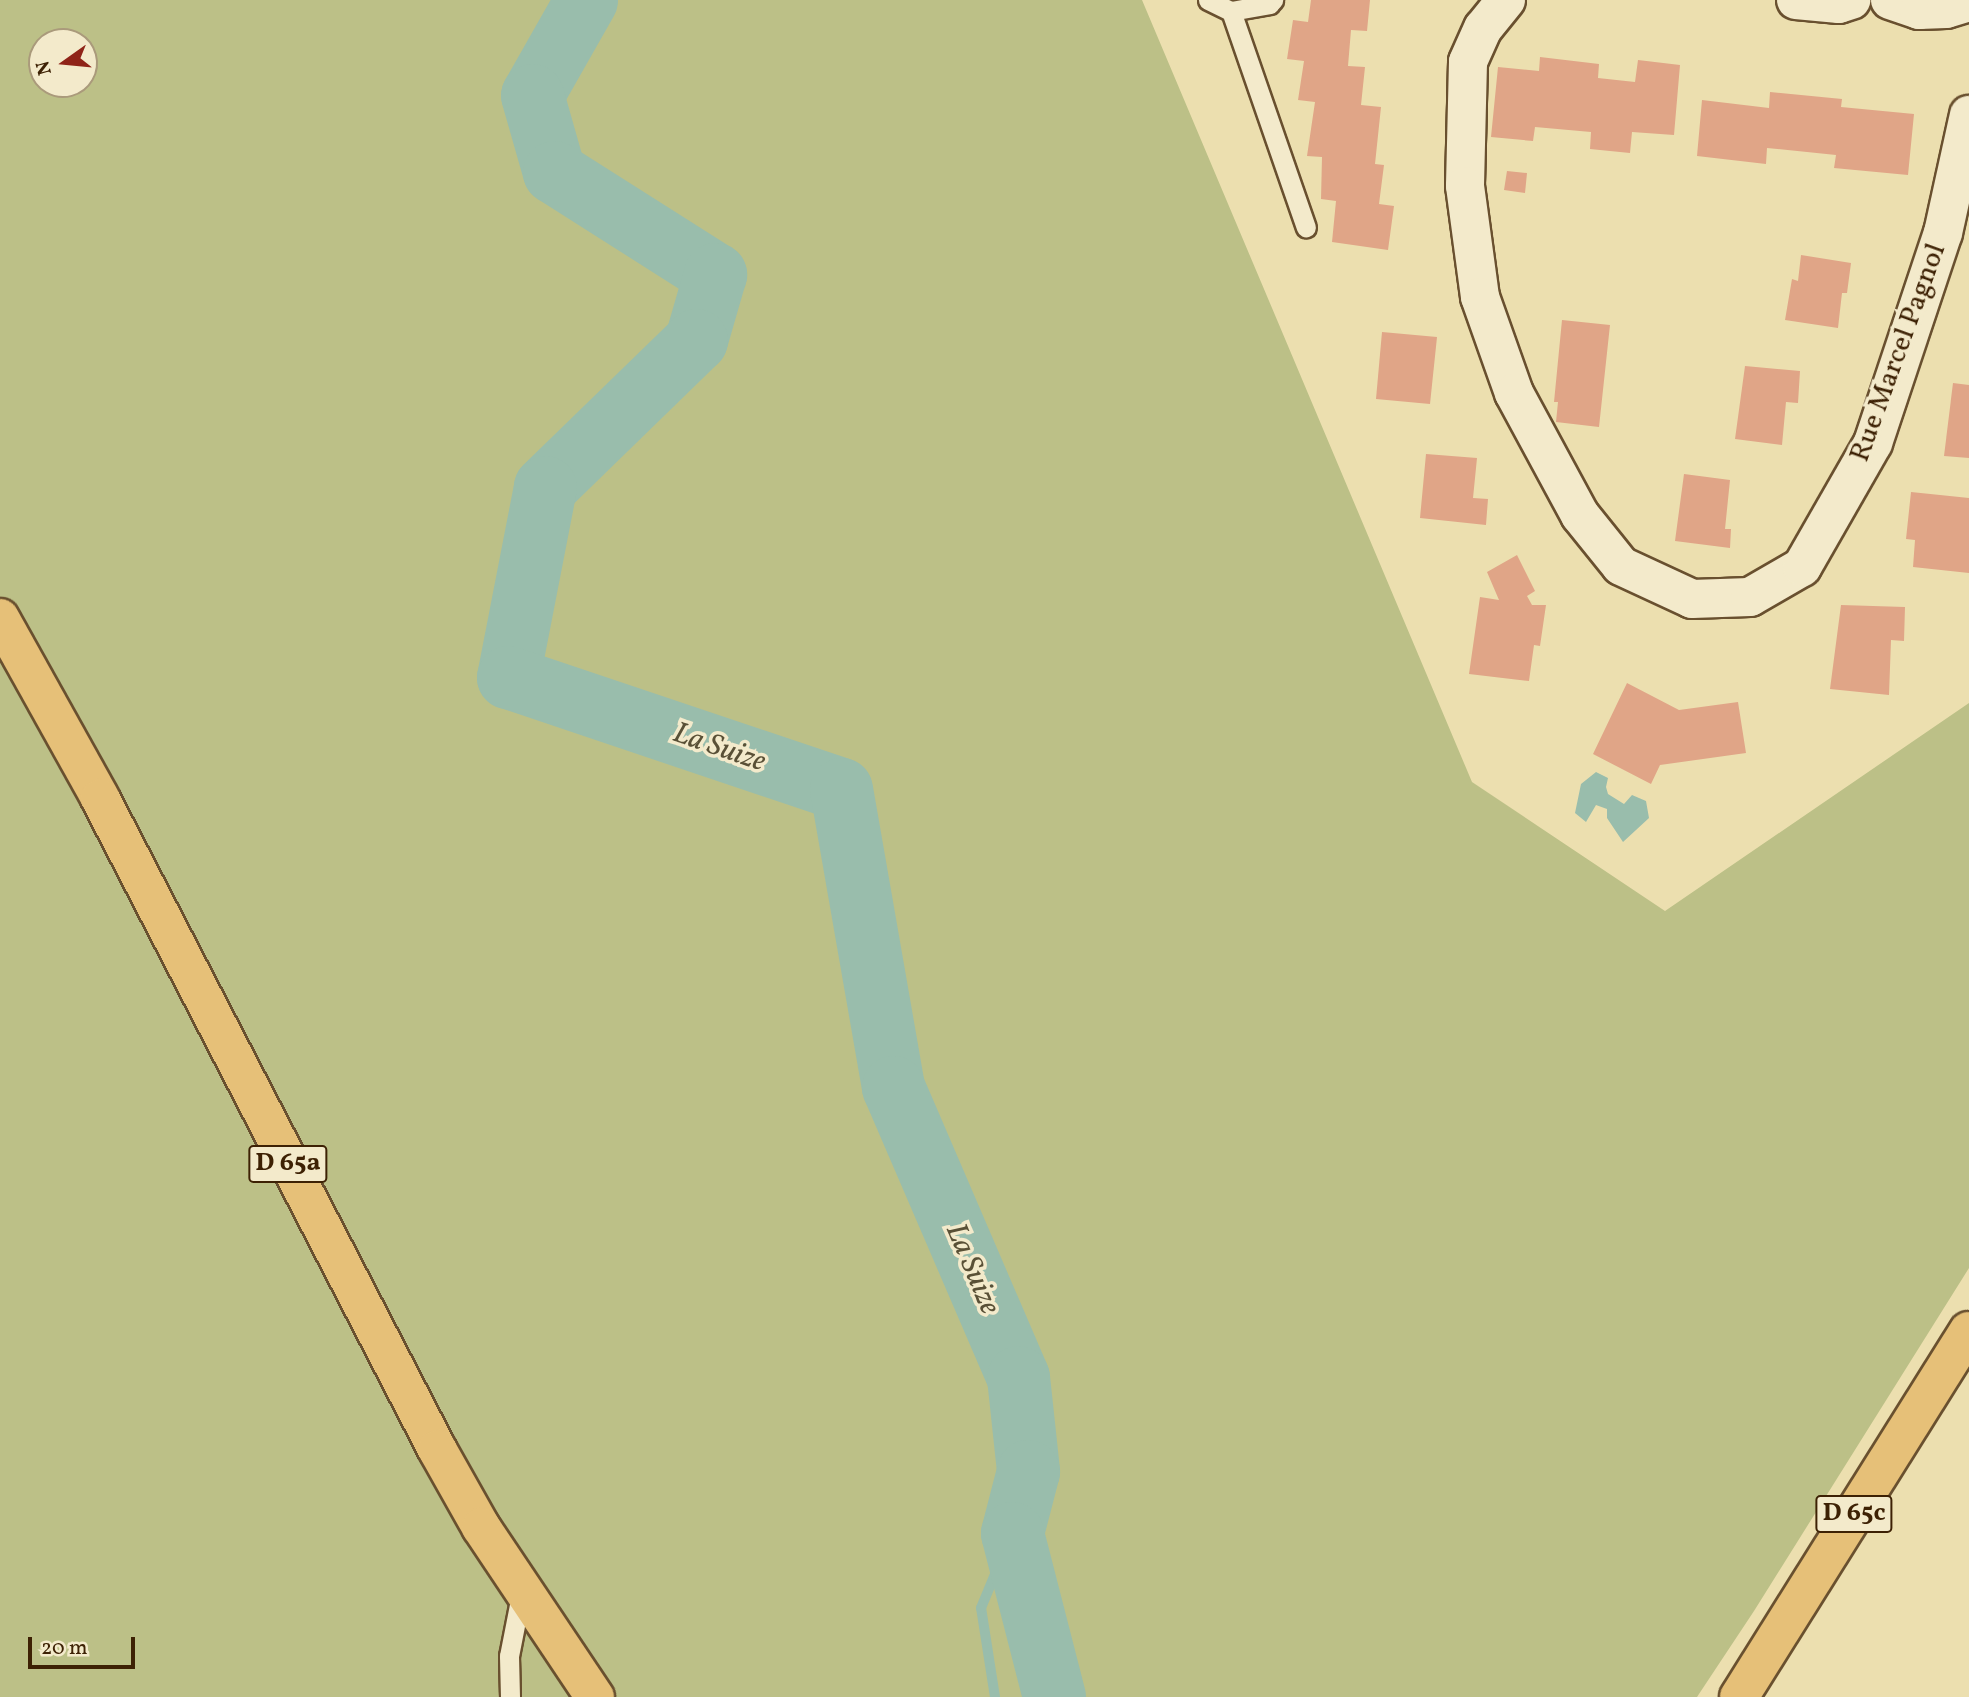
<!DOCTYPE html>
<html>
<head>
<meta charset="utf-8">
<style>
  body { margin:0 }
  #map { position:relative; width:1969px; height:1697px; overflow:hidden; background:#ecdfaf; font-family:Vollkorn,serif }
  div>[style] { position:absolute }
  .green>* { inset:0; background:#bcc087 }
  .water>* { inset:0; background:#99bdac }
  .stream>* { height:10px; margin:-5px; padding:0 5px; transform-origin:5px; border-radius:5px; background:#99bdac }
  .river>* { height:63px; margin:-31.5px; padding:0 31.5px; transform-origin:31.5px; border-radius:31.5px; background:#99bdac }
  .building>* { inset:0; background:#e0a587 }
  .roads { filter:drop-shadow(2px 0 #69502f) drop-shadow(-2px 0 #69502f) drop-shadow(0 2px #69502f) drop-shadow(0 -2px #69502f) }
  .lane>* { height:19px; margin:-9.5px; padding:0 9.5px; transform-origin:9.5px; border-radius:9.5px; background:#f3eacb }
  .street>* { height:38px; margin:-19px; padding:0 19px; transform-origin:19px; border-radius:19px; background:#f3eacb }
  .primary>* { height:38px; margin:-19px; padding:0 19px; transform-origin:19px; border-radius:19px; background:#e6c078 }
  span { translate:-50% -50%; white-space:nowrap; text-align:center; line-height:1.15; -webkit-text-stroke:7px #f3eacb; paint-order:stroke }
  .shield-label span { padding:2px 5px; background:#f3eacb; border:2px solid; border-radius:5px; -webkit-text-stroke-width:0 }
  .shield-label { font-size:26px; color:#3d2104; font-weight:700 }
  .street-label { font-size:28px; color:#3d2104 }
  .water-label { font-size:30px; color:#595036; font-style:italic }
  .north { position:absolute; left:28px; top:28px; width:70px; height:70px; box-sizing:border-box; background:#f3eacb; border:2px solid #aa9a7b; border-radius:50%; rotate:255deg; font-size:19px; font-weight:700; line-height:28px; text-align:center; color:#3d2104 }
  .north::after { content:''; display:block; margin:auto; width:24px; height:32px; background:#8f2418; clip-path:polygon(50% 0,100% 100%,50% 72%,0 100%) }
  .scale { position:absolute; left:28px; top:1637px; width:107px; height:32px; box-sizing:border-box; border:4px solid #3d2104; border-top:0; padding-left:9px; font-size:21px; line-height:24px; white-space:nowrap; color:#3d2104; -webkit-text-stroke:5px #f3eacb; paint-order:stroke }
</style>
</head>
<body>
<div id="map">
  <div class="green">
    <div style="clip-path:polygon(evenodd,0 0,1142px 0,1472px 782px,1665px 911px,1969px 703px,1969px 1268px,1754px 1611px,1697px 1697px,0 1697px,0 0,42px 42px,84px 42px,84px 84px,42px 84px,42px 42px)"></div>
  </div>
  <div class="water">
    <div style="clip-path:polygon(1596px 772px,1608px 778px,1606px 787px,1608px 794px,1624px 804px,1632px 795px,1646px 801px,1649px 818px,1623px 842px,1607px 818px,1607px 809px,1596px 805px,1586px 822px,1575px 813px,1581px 784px)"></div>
  </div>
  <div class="stream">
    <div style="left:995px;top:1697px;width:90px;rotate:-98.9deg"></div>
    <div style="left:981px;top:1608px;width:81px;rotate:-67.5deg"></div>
  </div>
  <div class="river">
    <div style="left:586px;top:0;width:109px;rotate:119.6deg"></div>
    <div style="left:532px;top:95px;width:80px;rotate:74.1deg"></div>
    <div style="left:554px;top:172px;width:191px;rotate:32.4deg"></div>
    <div style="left:715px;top:274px;width:69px;rotate:106.1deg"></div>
    <div style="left:696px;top:340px;width:211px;rotate:135.8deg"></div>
    <div style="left:545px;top:487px;width:194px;rotate:101deg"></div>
    <div style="left:508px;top:677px;width:351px;rotate:18.6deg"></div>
    <div style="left:841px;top:789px;width:303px;rotate:80.1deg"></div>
    <div style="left:893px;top:1087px;width:316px;rotate:66.7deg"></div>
    <div style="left:1018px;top:1377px;width:95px;rotate:83.9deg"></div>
    <div style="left:1028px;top:1471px;width:64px;rotate:104.5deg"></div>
    <div style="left:1012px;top:1533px;width:169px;rotate:75.6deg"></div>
  </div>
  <div class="building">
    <div style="clip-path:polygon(1311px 0,1370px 0,1367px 31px,1351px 30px,1348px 66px,1365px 67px,1361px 105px,1381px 107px,1375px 164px,1384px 165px,1379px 204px,1394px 206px,1388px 250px,1332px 242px,1336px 201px,1321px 199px,1322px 157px,1307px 156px,1315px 102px,1298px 100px,1304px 61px,1287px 59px,1293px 20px,1308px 22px)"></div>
    <div style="clip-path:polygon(1540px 57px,1599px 64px,1598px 78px,1635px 82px,1638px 60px,1680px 65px,1674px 135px,1632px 132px,1630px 153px,1590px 149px,1591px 132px,1535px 127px,1533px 141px,1491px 137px,1498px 67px,1539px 71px)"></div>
    <div style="clip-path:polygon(1770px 92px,1842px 99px,1841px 107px,1914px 114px,1908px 175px,1834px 168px,1836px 155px,1767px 148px,1766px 164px,1697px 156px,1702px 100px,1769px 108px)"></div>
    <div style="clip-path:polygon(1507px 171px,1527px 173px,1525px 193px,1504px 190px)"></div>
    <div style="clip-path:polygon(1801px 255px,1851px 263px,1847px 293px,1842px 293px,1838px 328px,1785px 320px,1792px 279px,1798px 281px)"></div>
    <div style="clip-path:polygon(1562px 320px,1610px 325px,1599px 427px,1556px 422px,1558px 402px,1554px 402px)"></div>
    <div style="clip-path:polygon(1382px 332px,1437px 337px,1430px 404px,1376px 399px)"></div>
    <div style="clip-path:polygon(1745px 366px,1800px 371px,1798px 403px,1786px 402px,1782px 445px,1735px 439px)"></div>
    <div style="clip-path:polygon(1953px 383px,1969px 385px,1969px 458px,1944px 456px)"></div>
    <div style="clip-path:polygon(1426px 454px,1477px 458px,1473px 498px,1488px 499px,1486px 525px,1420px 518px)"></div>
    <div style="clip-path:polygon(1684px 474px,1730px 480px,1725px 529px,1731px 529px,1730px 548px,1675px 541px)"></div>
    <div style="clip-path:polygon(1911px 492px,1969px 498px,1969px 573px,1913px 567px,1915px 540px,1906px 539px)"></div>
    <div style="clip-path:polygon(1517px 555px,1535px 591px,1527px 596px,1532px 605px,1546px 605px,1540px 646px,1534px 645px,1529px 681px,1469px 674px,1480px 597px,1499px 600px,1487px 572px)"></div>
    <div style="clip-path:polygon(1841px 605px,1905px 607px,1904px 641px,1891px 640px,1889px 695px,1830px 689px)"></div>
    <div style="clip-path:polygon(1627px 683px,1679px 710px,1738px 702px,1746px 753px,1660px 765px,1651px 784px,1593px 754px)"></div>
  </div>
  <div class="roads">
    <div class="lane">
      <div style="left:1208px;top:0;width:25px;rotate:26deg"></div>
      <div style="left:1231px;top:11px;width:39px;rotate:-10deg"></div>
      <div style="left:1269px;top:4px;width:6px;rotate:-45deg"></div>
      <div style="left:1231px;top:11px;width:229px;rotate:70.9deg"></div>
      <div style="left:510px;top:1697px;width:41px;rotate:-91.4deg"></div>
      <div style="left:509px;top:1656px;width:67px;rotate:-78.9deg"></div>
    </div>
    <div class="street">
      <div style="left:1506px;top:0;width:36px;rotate:129deg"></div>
      <div style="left:1483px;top:28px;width:37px;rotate:114deg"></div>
      <div style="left:1468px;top:62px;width:124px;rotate:91.4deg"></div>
      <div style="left:1465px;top:186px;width:112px;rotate:82.3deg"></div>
      <div style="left:1480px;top:297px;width:102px;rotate:70.5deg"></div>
      <div style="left:1514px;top:393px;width:139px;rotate:61.6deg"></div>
      <div style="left:1580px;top:515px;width:65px;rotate:51.2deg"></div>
      <div style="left:1621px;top:566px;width:78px;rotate:24.9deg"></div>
      <div style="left:1692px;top:599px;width:58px;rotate:-2deg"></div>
      <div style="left:1750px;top:597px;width:60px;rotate:-30deg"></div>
      <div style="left:1802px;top:567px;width:143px;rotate:-60.2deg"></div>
      <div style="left:1873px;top:443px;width:221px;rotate:-71.6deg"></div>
      <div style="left:1943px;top:233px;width:121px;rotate:-77.6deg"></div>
      <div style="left:1796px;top:0;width:43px;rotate:5.3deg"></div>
      <div style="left:1839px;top:4px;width:13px;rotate:-18deg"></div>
      <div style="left:1890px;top:0;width:31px;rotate:19deg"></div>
      <div style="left:1919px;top:10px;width:27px;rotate:-2deg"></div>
      <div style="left:1946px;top:9px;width:24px;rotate:-17deg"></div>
    </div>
    <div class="primary">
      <div style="left:0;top:618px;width:206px;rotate:60.9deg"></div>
      <div style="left:100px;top:798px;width:733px;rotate:62.63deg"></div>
      <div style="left:437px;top:1449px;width:90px;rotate:60.6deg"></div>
      <div style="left:481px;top:1527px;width:205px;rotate:56.2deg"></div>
      <div style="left:1739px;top:1697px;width:432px;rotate:-57.9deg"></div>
    </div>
  </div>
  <div class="shield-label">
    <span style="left:288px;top:1164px">D 65a</span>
    <span style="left:1854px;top:1514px">D 65c</span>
  </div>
  <div class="street-label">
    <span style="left:1899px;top:353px;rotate:-70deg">Rue Marcel Pagnol</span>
  </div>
  <div class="water-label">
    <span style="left:719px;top:748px;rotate:19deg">La Suize</span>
    <span style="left:972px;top:1269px;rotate:67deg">La Suize</span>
  </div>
  <div class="north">N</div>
  <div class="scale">20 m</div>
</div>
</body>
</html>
